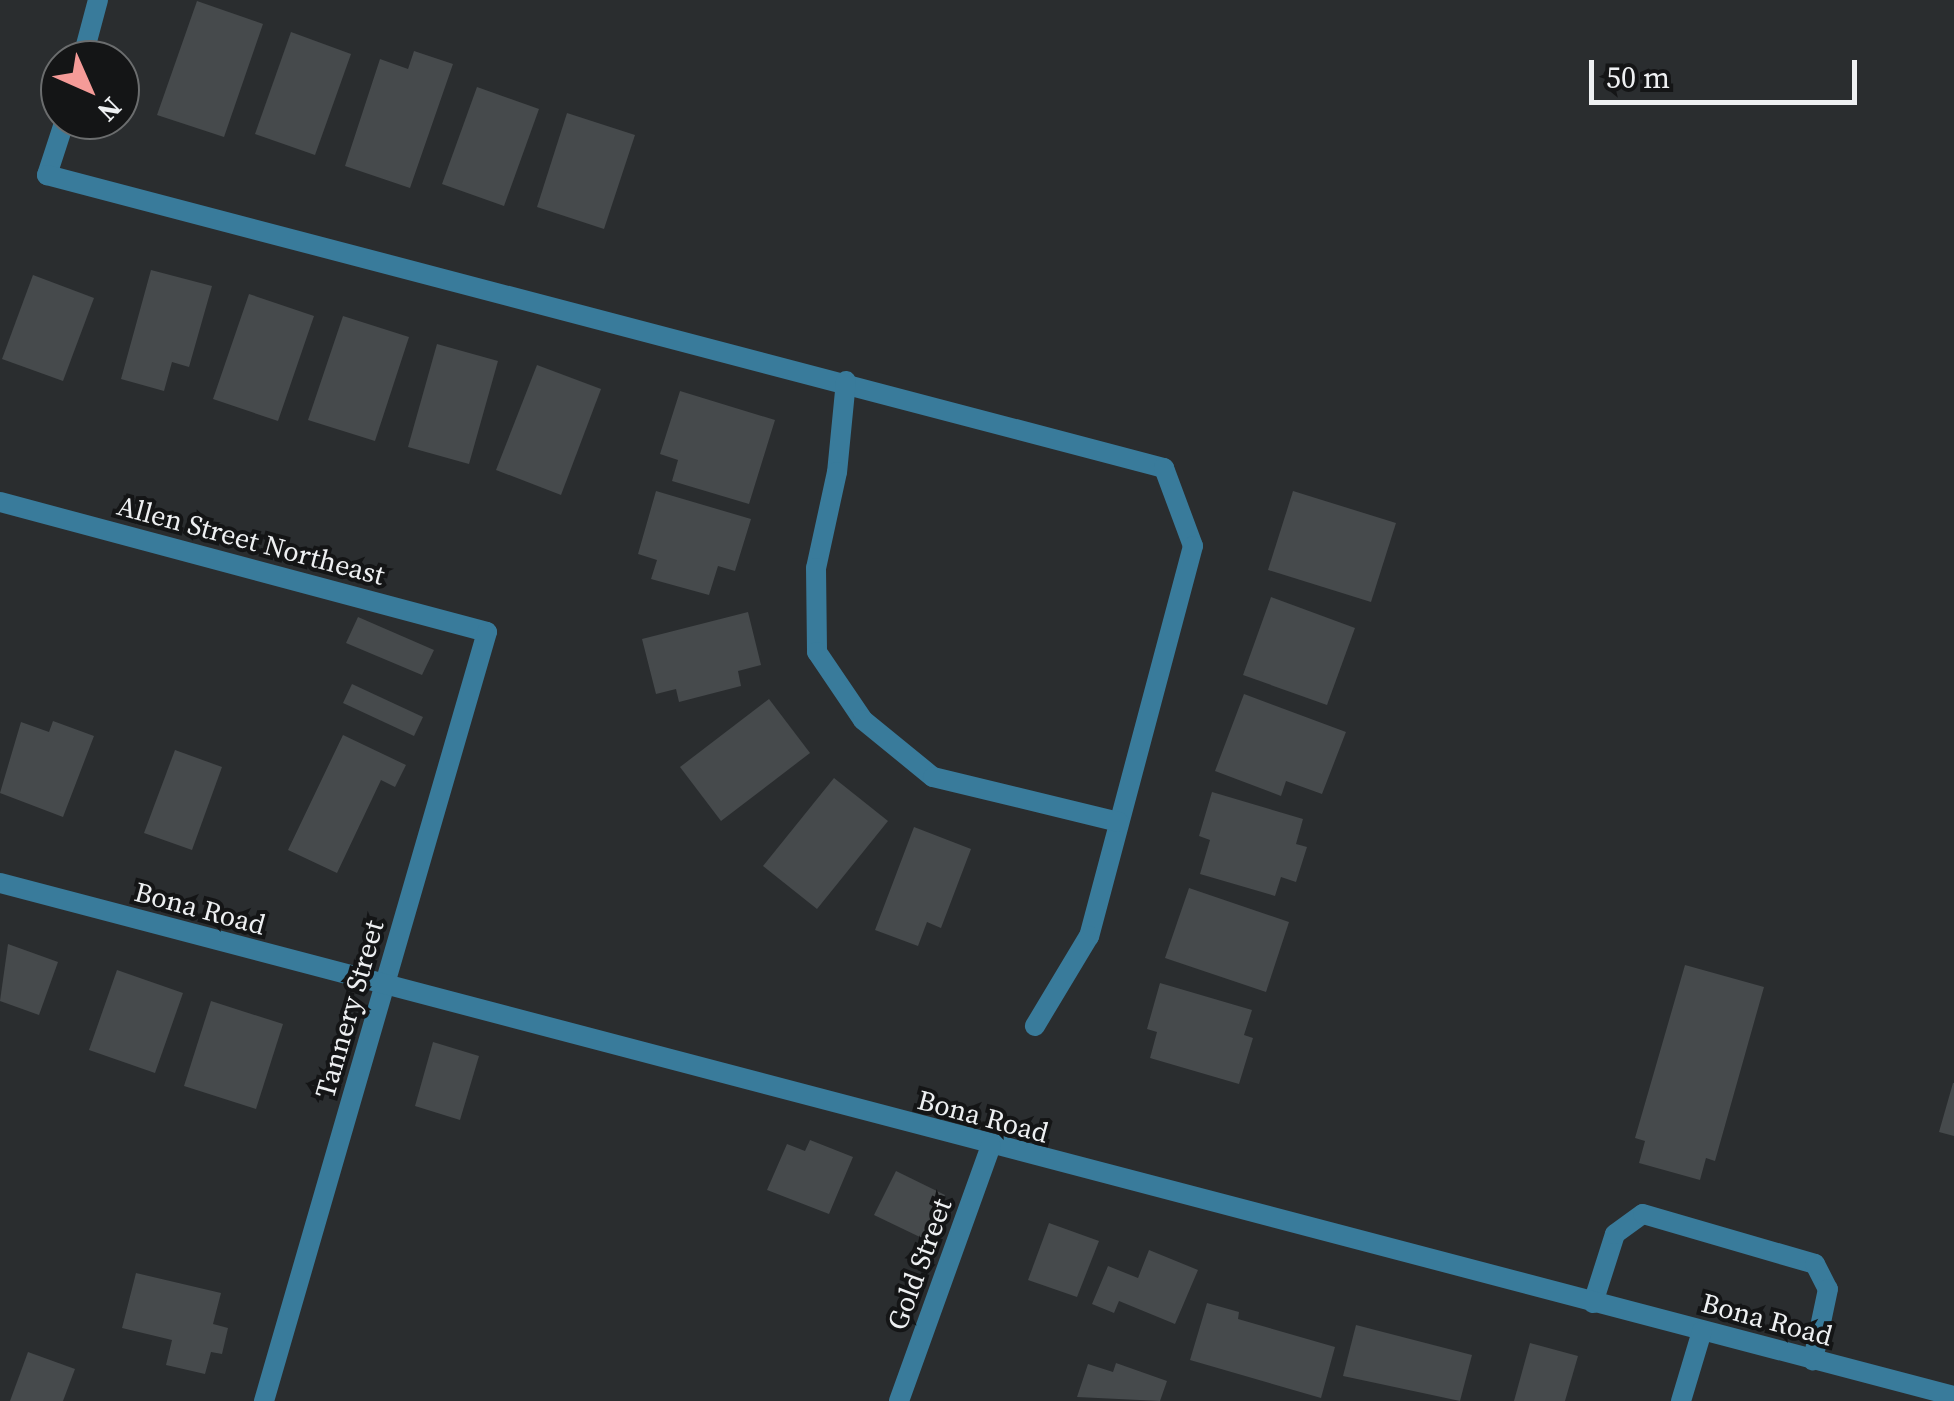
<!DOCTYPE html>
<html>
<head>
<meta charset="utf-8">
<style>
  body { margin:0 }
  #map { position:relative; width:1954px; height:1401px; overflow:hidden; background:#2a2d2f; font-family:"Source Serif 4",serif }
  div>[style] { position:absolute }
  .building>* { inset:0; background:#464a4c }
  .lane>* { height:20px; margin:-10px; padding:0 10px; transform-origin:10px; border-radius:10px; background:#397b9b }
  .street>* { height:20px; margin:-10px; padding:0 10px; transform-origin:10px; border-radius:10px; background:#397b9b }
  span { translate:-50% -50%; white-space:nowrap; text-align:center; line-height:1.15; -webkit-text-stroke:8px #141516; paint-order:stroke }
  .street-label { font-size:28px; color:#eef0f2 }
  .north { position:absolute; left:40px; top:40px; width:100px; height:100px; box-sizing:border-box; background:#141516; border:2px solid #6b6d6e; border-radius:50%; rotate:135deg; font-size:28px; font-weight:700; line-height:40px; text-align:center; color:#eef0f2 }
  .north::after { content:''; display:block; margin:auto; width:35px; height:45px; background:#f59b98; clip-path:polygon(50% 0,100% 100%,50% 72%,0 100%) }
  .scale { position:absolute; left:1589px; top:60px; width:268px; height:45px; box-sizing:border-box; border:5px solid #eef0f2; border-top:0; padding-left:12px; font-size:30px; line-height:35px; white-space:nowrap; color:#eef0f2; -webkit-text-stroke:8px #141516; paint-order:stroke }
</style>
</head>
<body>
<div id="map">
  <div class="building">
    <div style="clip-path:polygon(197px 1px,263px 24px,224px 137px,157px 115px)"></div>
    <div style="clip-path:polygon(291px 32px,351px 54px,315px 155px,255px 134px)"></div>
    <div style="clip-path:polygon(414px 51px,453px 64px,410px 188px,345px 166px,380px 59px,408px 69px)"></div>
    <div style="clip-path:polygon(477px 87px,539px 109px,504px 206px,442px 184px)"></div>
    <div style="clip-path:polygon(567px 113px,635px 135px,604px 229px,537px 207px)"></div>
    <div style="clip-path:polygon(151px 270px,212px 286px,189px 367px,172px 362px,164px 391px,121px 379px)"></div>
    <div style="clip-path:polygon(33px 275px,94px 298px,63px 381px,2px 359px)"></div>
    <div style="clip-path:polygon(249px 294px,314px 316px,278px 421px,213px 399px)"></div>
    <div style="clip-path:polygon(343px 316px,409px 337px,375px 441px,308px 420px)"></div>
    <div style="clip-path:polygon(437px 344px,498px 361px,469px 464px,408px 447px)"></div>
    <div style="clip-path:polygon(537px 365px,601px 389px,561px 495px,496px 470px)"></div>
    <div style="clip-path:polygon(680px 391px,775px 420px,749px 504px,672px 481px,678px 460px,660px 454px)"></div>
    <div style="clip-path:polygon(656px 491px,751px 519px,735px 571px,718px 566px,709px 595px,651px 579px,657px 560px,638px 554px)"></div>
    <div style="clip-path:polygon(1293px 491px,1396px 523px,1371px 602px,1268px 570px)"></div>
    <div style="clip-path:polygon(1271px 597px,1355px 628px,1327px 705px,1243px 675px)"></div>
    <div style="clip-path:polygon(748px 612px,761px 665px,738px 671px,741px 686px,679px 702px,676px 689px,656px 694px,642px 639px)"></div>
    <div style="clip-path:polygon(358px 617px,434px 650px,422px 675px,346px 643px)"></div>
    <div style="clip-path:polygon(352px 684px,423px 717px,414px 736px,343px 703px)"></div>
    <div style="clip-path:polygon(1244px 694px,1346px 732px,1322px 794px,1286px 781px,1281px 796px,1215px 771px)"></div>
    <div style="clip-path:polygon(769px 699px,810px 753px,721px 821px,680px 767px)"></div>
    <div style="clip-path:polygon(53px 721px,94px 736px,63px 817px,0 793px,21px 722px,49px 732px)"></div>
    <div style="clip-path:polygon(343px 735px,406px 765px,395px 787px,381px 780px,337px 873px,288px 850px)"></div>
    <div style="clip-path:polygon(175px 750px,222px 767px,192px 850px,144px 833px)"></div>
    <div style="clip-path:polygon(834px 778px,888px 821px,817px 909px,763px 866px)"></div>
    <div style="clip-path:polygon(1212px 792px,1303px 819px,1296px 844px,1307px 847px,1296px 882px,1281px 877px,1275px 896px,1200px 874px,1210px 840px,1199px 836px)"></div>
    <div style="clip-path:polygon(914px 827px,971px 849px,941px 928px,927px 922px,918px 946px,875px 930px)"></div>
    <div style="clip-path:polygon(1189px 888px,1289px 922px,1266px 992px,1165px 958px)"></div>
    <div style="clip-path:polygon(8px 944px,58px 962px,39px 1015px,0 1001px)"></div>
    <div style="clip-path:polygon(1685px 965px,1764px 987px,1715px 1161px,1706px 1158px,1700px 1180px,1639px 1163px,1645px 1141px,1635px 1138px)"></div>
    <div style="clip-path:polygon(117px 970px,183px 993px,155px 1073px,89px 1050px)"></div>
    <div style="clip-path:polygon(1160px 983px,1252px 1010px,1244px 1035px,1253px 1038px,1239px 1084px,1150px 1058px,1157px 1032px,1147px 1029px)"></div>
    <div style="clip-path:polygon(211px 1001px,283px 1024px,256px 1109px,184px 1086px)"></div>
    <div style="clip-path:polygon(433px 1042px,479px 1056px,460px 1120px,415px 1106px)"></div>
    <div style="clip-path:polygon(1953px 1083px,1954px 1083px,1954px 1136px,1939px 1132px)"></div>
    <div style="clip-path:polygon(810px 1140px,853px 1157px,829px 1214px,767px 1190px,787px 1144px,805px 1151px)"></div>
    <div style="clip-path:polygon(896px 1171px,945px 1195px,924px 1239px,874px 1215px)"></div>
    <div style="clip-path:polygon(1049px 1223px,1099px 1241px,1077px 1297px,1028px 1280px)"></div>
    <div style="clip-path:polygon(1149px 1250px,1198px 1270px,1175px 1324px,1119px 1301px,1114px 1313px,1092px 1304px,1108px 1266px,1138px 1278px)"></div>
    <div style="clip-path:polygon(136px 1273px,221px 1293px,213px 1324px,228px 1328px,222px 1354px,211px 1352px,205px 1374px,166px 1365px,172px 1340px,122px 1328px)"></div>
    <div style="clip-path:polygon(1207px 1303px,1239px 1312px,1238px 1319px,1335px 1347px,1321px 1398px,1190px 1360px)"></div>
    <div style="clip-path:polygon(1356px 1325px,1472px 1355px,1460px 1401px,1343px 1376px)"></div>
    <div style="clip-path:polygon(1530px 1343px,1578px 1356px,1565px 1401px,1514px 1401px)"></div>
    <div style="clip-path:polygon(28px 1352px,75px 1369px,63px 1401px,10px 1401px)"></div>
    <div style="clip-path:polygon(1116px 1363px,1167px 1381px,1160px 1401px,1077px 1397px,1088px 1364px,1113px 1372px)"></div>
  </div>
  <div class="lane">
    <div style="left:1593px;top:1303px;width:72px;rotate:-72.3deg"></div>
    <div style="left:1615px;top:1234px;width:34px;rotate:-36deg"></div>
    <div style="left:1643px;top:1214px;width:179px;rotate:16.2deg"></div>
    <div style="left:1815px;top:1264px;width:28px;rotate:63deg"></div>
    <div style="left:1828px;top:1289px;width:73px;rotate:101.9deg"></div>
  </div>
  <div class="street">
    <div style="left:82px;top:60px;width:62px;rotate:-75.1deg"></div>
    <div style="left:65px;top:120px;width:58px;rotate:108.1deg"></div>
    <div style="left:47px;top:175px;width:1155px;rotate:14.7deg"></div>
    <div style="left:1164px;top:468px;width:83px;rotate:69.6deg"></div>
    <div style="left:1193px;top:546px;width:404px;rotate:104.9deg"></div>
    <div style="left:1089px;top:936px;width:105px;rotate:121deg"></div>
    <div style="left:846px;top:381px;width:91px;rotate:95.6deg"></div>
    <div style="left:837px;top:472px;width:98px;rotate:102.3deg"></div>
    <div style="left:816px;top:568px;width:84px;rotate:89.3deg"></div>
    <div style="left:817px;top:652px;width:82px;rotate:55.9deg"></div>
    <div style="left:863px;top:720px;width:90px;rotate:39.2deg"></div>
    <div style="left:933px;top:777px;width:191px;rotate:13.6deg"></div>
    <div style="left:0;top:502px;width:504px;rotate:14.95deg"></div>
    <div style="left:487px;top:632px;width:801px;rotate:106.17deg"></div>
    <div style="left:0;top:883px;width:2020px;rotate:14.71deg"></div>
    <div style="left:899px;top:1401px;width:271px;rotate:-70.2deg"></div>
    <div style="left:1681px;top:1401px;width:73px;rotate:-73.3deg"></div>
  </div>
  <div class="street-label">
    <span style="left:251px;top:540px;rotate:15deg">Allen Street Northeast</span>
    <span style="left:200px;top:908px;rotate:15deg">Bona Road</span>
    <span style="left:349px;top:1009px;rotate:-74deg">Tannery Street</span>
    <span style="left:983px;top:1116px;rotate:15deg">Bona Road</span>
    <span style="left:919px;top:1264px;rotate:-70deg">Gold Street</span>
    <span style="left:1767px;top:1319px;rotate:15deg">Bona Road</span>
  </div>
  <div class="north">N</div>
  <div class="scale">50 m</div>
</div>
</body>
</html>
